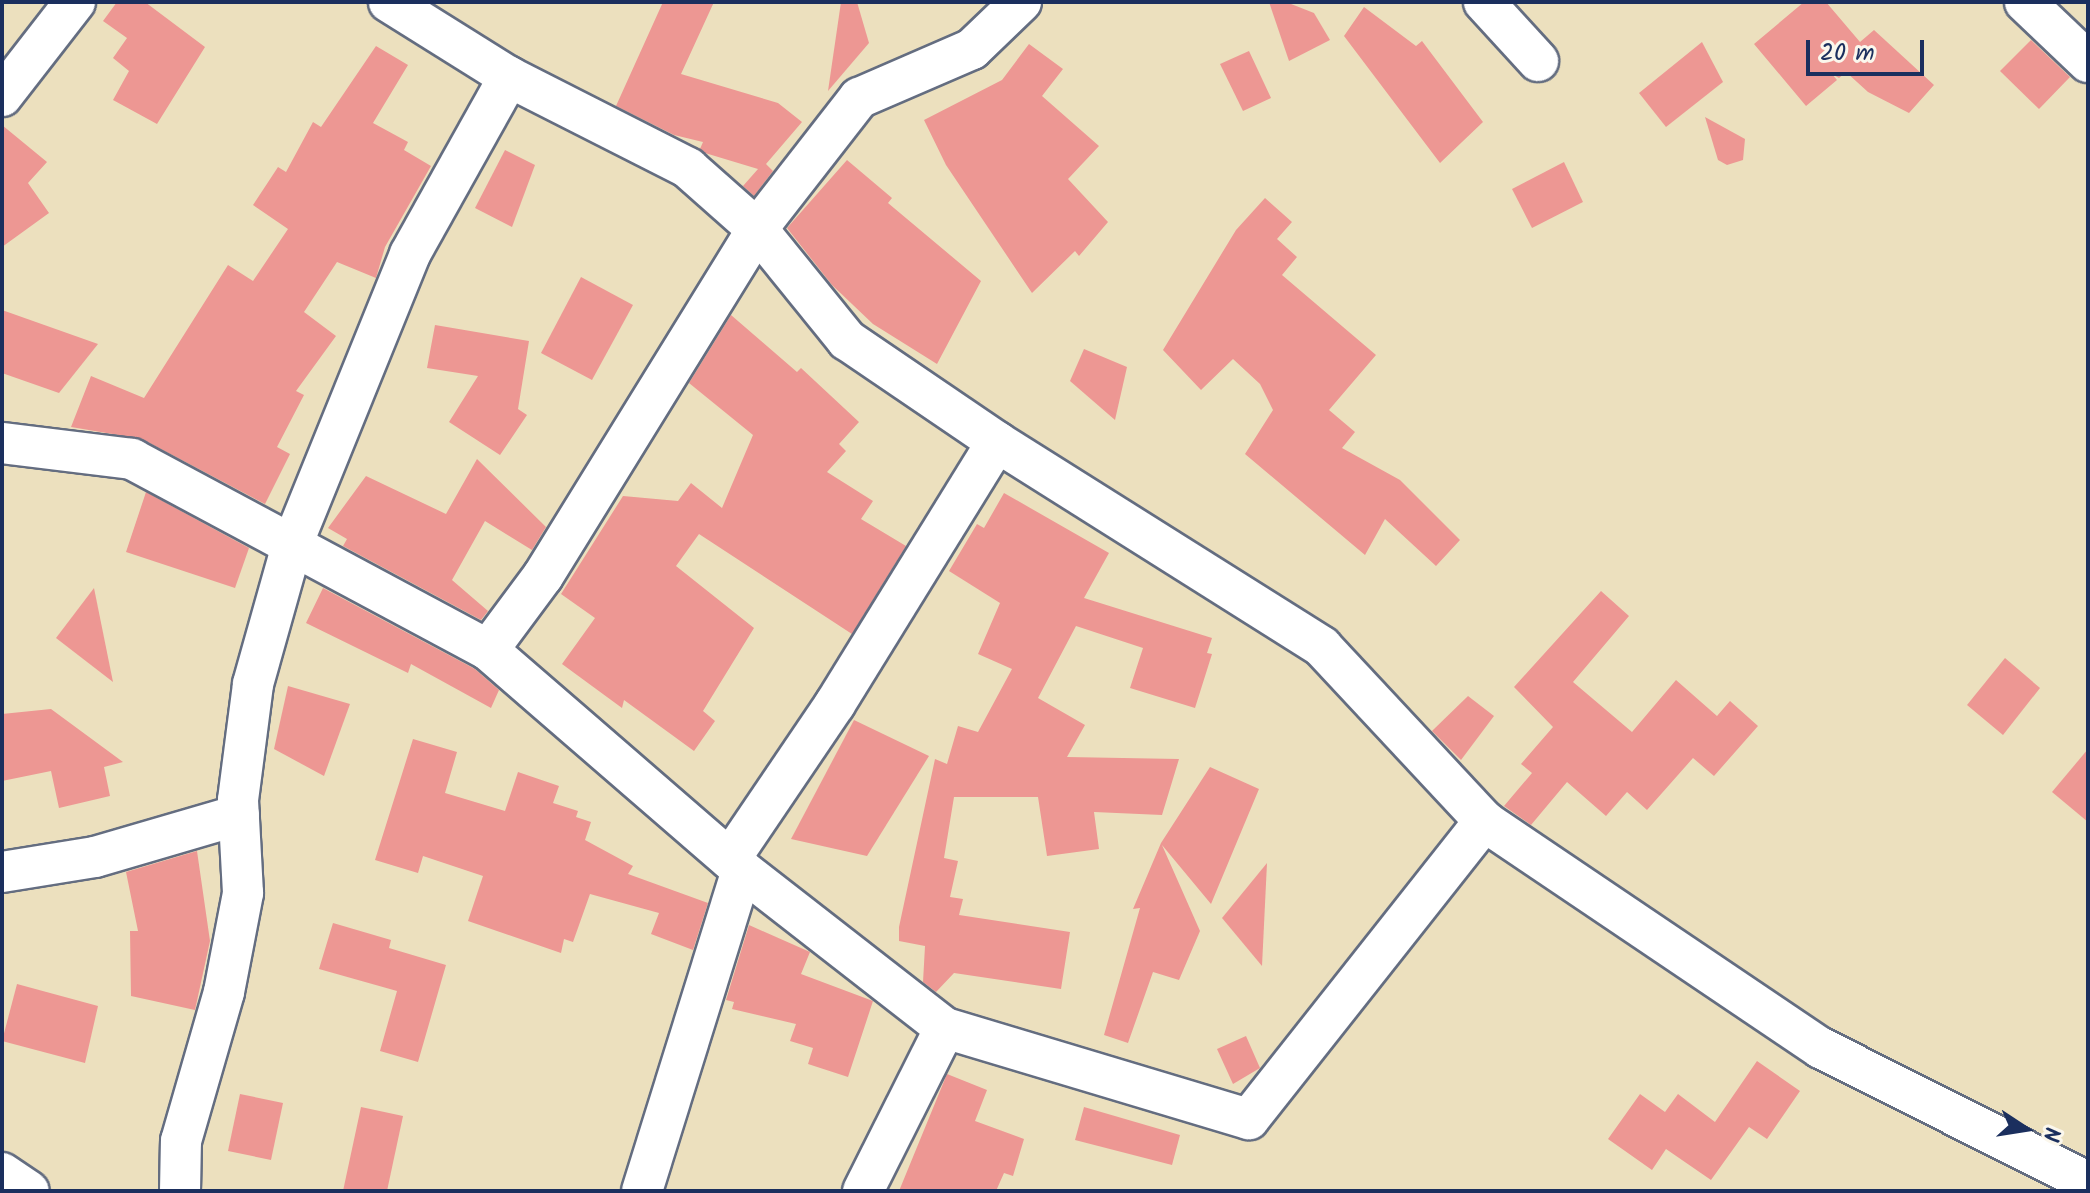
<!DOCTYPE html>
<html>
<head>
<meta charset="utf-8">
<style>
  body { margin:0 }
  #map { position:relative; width:2090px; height:1193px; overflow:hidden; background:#ece0be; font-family:Kalam,sans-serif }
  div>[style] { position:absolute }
  .building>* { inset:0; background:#ed9793 }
  .roads { filter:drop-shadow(2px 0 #646d80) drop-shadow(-2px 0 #646d80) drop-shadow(0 2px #646d80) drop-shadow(0 -2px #646d80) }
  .minor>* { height:40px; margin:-20px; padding:0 20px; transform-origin:20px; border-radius:20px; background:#fff }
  span { translate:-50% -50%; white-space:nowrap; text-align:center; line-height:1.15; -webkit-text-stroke:6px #fbf7ec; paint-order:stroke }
  .frame { position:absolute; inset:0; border:4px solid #1b2f5e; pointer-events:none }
  .north { position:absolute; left:1986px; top:1089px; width:80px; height:80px; -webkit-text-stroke:6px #fbf7ec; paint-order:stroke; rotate:102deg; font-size:22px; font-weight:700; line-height:32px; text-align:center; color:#1b2f5e }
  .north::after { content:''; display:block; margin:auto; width:28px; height:36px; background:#1b2f5e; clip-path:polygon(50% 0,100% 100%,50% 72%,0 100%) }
  .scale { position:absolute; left:1806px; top:40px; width:118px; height:36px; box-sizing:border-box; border:4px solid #1b2f5e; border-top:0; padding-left:10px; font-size:24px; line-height:28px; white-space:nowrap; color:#1b2f5e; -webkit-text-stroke:6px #fbf7ec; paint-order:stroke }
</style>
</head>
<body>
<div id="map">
  <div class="building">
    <div style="clip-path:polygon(117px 2px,145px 2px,205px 47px,157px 124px,113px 100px,129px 71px,113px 58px,127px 38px,103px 21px)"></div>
    <div style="clip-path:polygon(663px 2px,714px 2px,681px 74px,778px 103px,802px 122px,766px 164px,773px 171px,754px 196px,743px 186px,758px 169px,705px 153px,700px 149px,703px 142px,674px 135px,616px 106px)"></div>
    <div style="clip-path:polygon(841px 2px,857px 2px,869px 43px,828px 91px)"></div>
    <div style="clip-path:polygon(1269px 2px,1286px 2px,1314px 13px,1330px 40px,1289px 61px)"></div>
    <div style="clip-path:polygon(1804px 2px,1826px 2px,1860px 42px,1874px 30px,1934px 85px,1909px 113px,1868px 92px,1846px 72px,1839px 78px,1832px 74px,1837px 80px,1806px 106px,1754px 44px)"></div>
    <div style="clip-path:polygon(1364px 7px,1416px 46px,1422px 41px,1483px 122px,1440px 163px,1344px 36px)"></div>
    <div style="clip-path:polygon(2031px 40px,2070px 77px,2039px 109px,2000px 71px)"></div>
    <div style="clip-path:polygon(1702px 42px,1723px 82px,1666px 127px,1639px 93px)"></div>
    <div style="clip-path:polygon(1029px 44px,1063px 69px,1042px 96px,1099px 146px,1068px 179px,1108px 222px,1079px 256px,1075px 251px,1032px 293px,946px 165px,924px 120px,1002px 80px)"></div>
    <div style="clip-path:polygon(376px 46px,408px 65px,373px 123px,408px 142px,404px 150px,431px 166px,385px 247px,376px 278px,337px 262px,304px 312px,336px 336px,296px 391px,304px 395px,277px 447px,290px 454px,265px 504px,142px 439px,71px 427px,91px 376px,144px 398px,228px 265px,253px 281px,288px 229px,253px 205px,278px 167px,286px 172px,313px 122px,321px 127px)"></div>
    <div style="clip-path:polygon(1249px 51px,1271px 98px,1243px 111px,1220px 64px)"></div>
    <div style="clip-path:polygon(1705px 117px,1745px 139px,1743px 160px,1727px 165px,1718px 160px)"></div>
    <div style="clip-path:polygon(2px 125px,47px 162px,28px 183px,49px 213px,2px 247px)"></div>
    <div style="clip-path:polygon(505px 150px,535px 165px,512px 227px,475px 208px)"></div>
    <div style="clip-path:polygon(847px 160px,892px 198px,888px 203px,981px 281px,937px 364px,873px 324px,832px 285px,787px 228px)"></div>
    <div style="clip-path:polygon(1564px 162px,1583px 202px,1532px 228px,1512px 189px)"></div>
    <div style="clip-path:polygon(1265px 198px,1292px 222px,1277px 239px,1297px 257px,1282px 275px,1376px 355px,1329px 410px,1355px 432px,1342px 448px,1400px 480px,1460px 540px,1436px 566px,1385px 519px,1365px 555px,1245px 454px,1273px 410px,1260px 384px,1233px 359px,1201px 390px,1163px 350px,1236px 230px)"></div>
    <div style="clip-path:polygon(581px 277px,633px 305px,592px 380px,541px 353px)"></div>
    <div style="clip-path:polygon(2px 310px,98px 344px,59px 393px,2px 373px)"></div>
    <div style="clip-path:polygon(731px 315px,797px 372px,801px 368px,859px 422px,839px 444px,846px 451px,827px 472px,873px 501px,861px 519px,906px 546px,852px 634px,699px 534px,676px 566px,754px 628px,703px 711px,715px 721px,694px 751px,624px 700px,622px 708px,562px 664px,595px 618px,561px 594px,623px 496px,678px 501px,691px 483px,722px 508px,753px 435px,689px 383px)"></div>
    <div style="clip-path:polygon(435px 325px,529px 341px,518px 409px,527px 415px,500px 455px,449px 422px,478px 376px,427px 368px)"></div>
    <div style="clip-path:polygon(1084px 349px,1127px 367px,1115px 420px,1070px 381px)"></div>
    <div style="clip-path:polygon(477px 459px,546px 527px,532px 550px,485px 521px,452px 580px,488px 611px,481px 620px,343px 546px,347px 539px,328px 528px,366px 476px,446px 514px)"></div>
    <div style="clip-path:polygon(146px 492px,249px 548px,235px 588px,126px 552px)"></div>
    <div style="clip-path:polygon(1004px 493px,1109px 553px,1084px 598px,1212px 638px,1207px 653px,1212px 654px,1195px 708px,1130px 688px,1143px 648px,1076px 626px,1038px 698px,1085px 725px,1067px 757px,1179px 759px,1162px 815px,1094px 812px,1099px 849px,1047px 856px,1038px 797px,954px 797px,944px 858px,958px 861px,950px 897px,963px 899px,959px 915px,1070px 932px,1061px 989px,954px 973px,936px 992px,923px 982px,925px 946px,899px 941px,899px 927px,935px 759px,947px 764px,958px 726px,978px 732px,1012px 669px,978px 654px,1000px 603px,949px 571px,977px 524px,984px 528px)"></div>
    <div style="clip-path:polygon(94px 588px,113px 682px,56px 638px)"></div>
    <div style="clip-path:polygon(323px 588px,475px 669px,499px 690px,491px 708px,411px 664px,408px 673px,306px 623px)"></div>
    <div style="clip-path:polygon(1601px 591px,1629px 616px,1573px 682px,1632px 732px,1676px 680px,1717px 716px,1730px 701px,1758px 726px,1714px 776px,1693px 758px,1647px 810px,1627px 792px,1606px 816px,1567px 782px,1531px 825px,1504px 806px,1532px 773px,1521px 764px,1553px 727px,1514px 687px)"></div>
    <div style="clip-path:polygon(2005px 658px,2040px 688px,2003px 735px,1967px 705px)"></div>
    <div style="clip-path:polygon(288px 686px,350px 704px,324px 776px,274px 749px)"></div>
    <div style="clip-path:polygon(1468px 696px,1494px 716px,1461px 760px,1432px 731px)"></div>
    <div style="clip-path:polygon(51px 709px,123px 762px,104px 767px,110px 796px,59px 808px,51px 771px,2px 781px,2px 714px)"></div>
    <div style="clip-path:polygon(854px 720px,929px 756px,867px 856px,791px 839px)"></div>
    <div style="clip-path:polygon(413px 739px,457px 752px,445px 793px,505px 811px,518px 772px,559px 786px,553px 803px,578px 811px,576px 817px,591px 822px,585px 840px,633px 866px,628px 874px,708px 903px,693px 950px,651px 934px,659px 913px,590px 894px,573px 942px,564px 939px,561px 953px,468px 921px,483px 876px,423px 856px,418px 873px,375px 860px)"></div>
    <div style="clip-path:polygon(2088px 749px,2088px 822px,2052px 792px)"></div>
    <div style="clip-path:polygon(1210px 767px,1259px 789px,1211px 904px,1162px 845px,1200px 931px,1179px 980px,1153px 972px,1128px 1043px,1104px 1035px,1140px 908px,1133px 909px,1161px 843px)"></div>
    <div style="clip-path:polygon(197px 851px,210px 941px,195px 1010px,131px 996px,130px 931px,138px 931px,126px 872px)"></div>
    <div style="clip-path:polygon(1267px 863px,1262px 966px,1222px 918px)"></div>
    <div style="clip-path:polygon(333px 923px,391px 940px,389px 948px,446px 965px,418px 1062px,380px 1051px,397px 991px,319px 969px)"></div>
    <div style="clip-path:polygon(749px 925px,810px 952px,801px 974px,873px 1001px,848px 1077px,808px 1064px,813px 1048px,790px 1041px,796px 1024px,732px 1009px,734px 1002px,726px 1000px)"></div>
    <div style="clip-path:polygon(17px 984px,98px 1006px,85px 1063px,2px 1041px)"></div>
    <div style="clip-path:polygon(1246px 1036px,1260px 1068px,1233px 1084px,1217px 1049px)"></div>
    <div style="clip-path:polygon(1757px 1061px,1800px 1091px,1767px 1139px,1749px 1127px,1711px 1180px,1666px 1149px,1652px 1170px,1608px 1139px,1640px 1094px,1665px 1112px,1678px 1094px,1715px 1122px)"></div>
    <div style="clip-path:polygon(947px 1074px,987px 1090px,975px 1121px,1024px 1139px,1013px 1176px,1004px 1173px,996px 1191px,899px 1191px)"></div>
    <div style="clip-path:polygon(240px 1094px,283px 1103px,271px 1160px,228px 1151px)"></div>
    <div style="clip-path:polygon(361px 1107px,403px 1116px,387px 1191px,343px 1191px)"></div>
    <div style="clip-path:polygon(1084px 1107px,1180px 1135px,1172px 1165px,1075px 1140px)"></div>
  </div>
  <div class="roads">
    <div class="minor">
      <div style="left:389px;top:2px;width:142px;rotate:32deg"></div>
      <div style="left:509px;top:77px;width:201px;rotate:26.9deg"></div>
      <div style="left:688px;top:168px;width:92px;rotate:41.5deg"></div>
      <div style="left:757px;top:229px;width:143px;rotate:51deg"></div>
      <div style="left:847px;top:340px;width:181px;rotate:34.2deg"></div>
      <div style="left:997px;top:442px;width:384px;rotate:32.2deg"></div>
      <div style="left:1322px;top:647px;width:238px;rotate:47deg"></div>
      <div style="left:1484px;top:821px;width:406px;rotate:34deg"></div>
      <div style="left:1821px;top:1048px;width:299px;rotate:26.7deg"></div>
      <div style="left:1484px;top:2px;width:80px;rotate:47.5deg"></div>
      <div style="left:2025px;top:2px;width:87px;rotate:43.6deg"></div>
      <div style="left:2px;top:96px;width:119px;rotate:-52.2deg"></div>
      <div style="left:2px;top:443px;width:131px;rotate:7deg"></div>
      <div style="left:132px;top:459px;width:404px;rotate:28.2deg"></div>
      <div style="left:488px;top:650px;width:336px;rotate:40.9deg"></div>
      <div style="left:742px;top:870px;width:257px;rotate:37.9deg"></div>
      <div style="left:945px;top:1028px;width:317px;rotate:16.7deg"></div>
      <div style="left:1249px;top:1119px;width:380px;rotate:-51.7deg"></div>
      <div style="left:488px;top:650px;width:92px;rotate:-53.4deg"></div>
      <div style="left:543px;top:576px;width:408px;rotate:-58.3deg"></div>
      <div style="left:757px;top:229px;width:166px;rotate:-52.1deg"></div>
      <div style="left:859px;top:98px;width:123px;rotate:-23.4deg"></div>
      <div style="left:972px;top:49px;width:68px;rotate:-43.8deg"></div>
      <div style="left:730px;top:859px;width:187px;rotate:-55.9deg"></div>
      <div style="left:835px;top:704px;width:308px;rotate:-58.3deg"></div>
      <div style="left:2px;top:872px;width:94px;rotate:-9.2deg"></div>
      <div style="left:95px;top:857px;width:150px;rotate:-16.3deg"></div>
      <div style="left:2px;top:1173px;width:32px;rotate:34deg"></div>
      <div style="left:180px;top:1191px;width:50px;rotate:-88.9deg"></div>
      <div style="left:181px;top:1141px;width:155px;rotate:-73.9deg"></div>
      <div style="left:224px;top:992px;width:101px;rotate:-79.1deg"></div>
      <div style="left:243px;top:893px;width:93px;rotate:-93.1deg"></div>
      <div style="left:238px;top:800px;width:117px;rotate:-82.6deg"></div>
      <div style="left:253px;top:684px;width:144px;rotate:-74.3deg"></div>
      <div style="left:292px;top:545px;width:314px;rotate:-67.9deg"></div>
      <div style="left:410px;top:254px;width:203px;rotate:-60.8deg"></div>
      <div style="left:642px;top:1191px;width:336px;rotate:-72.7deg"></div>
      <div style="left:863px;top:1191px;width:182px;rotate:-63.3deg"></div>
    </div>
  </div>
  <div class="frame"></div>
  <div class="north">N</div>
  <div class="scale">20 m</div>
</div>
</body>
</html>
